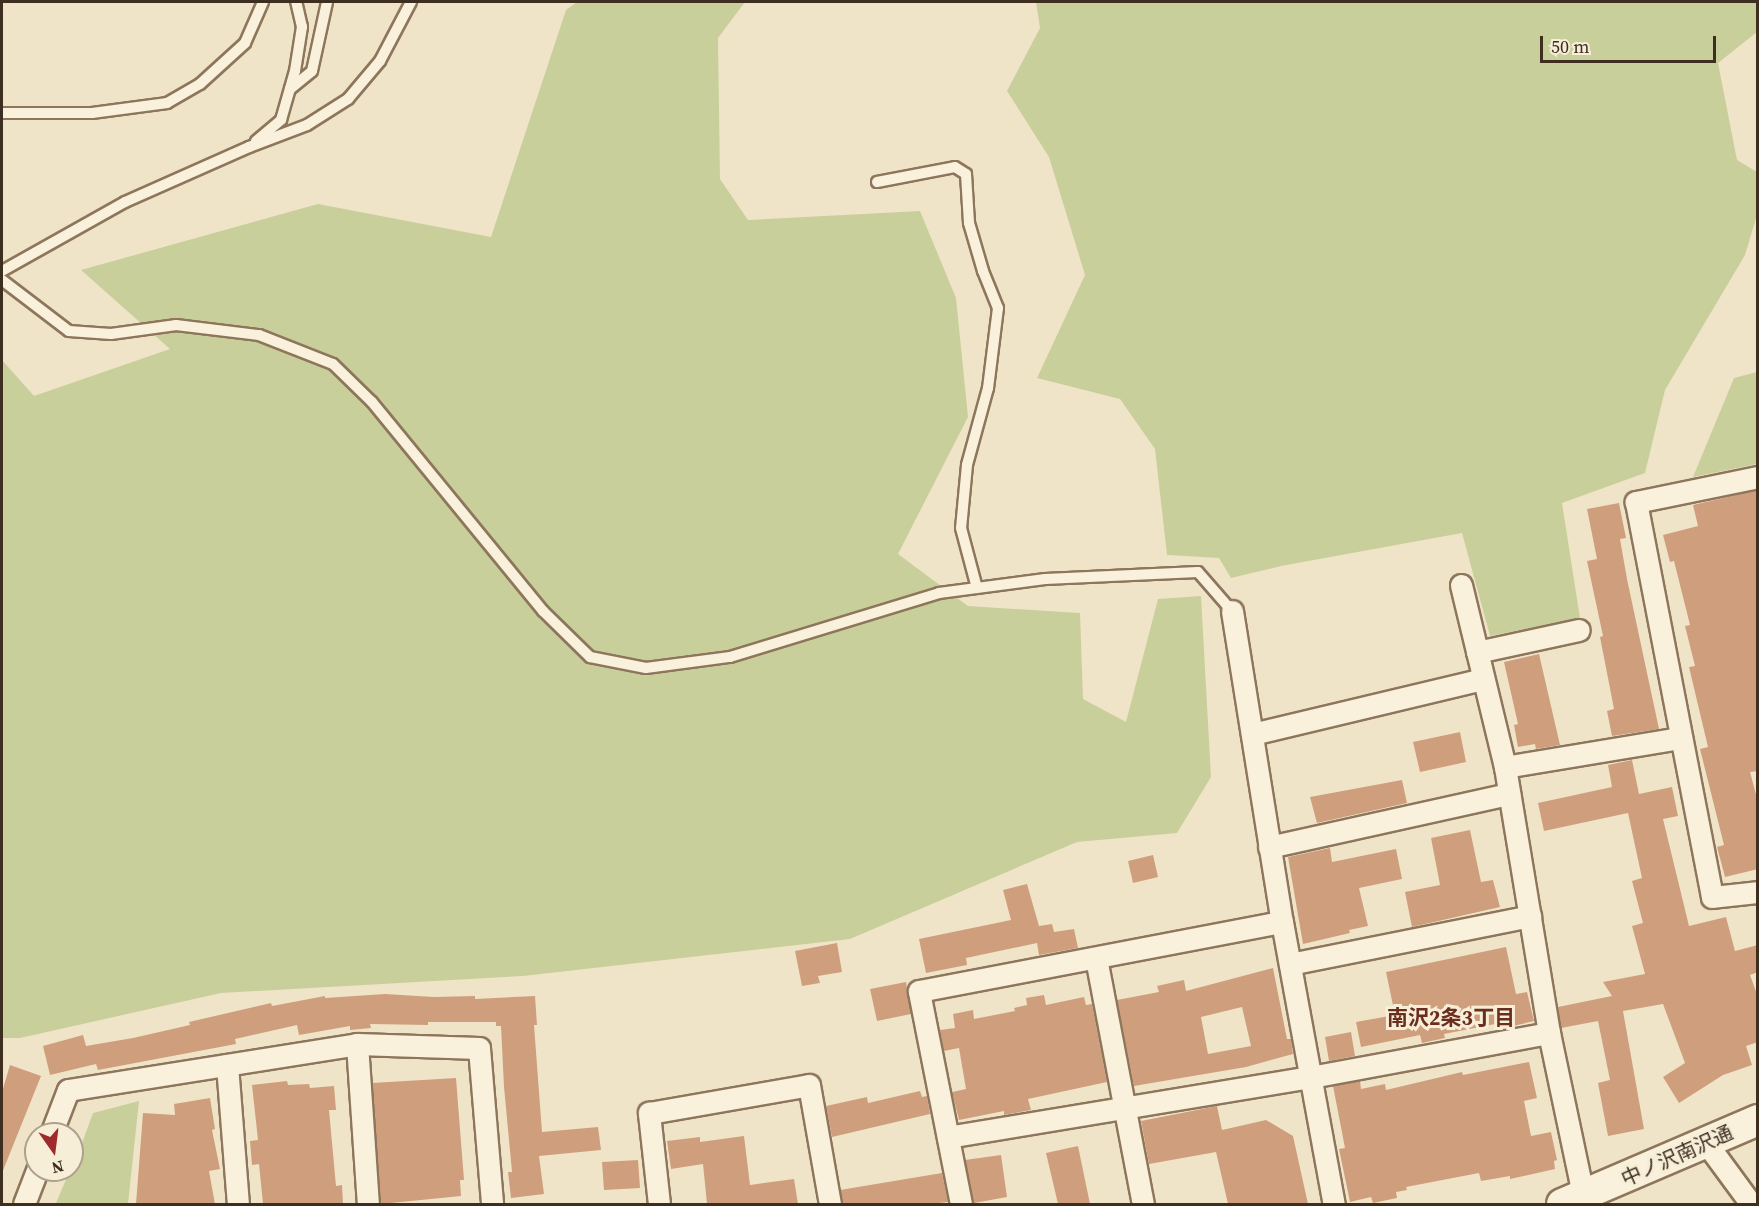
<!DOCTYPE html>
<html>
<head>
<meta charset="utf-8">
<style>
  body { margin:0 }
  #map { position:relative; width:1759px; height:1206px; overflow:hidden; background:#f0e4c8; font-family:"Source Serif 4","Noto Sans JP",serif }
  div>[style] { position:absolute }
  .green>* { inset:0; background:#c9cf9b }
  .building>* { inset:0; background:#cf9f7d }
  .roads { filter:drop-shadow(2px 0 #8d765c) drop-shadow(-2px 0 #8d765c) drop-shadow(0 2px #8d765c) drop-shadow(0 -2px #8d765c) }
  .lane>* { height:10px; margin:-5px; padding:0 5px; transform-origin:5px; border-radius:5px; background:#faf1dc }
  .street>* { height:21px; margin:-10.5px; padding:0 10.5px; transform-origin:10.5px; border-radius:10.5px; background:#faf1dc }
  .secondary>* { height:30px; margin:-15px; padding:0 15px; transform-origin:15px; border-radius:15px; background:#faf1dc }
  span { translate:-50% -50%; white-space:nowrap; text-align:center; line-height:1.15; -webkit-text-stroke:6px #f7eed8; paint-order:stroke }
  .street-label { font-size:20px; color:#3d2e20 }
  .neighbourhood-label { font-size:21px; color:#6b2e1e; font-weight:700 }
  .frame { position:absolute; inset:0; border:3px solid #3d2e20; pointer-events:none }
  .north { position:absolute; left:24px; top:1122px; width:60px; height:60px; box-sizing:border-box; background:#f7eed8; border:2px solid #ada18e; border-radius:50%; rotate:166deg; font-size:16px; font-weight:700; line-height:24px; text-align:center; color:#3d2e20 }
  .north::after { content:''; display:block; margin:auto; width:21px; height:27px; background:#9e2a2b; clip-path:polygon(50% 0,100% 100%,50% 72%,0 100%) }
  .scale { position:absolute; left:1540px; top:36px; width:176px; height:27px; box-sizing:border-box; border:3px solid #3d2e20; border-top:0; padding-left:8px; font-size:18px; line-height:21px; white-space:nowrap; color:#3d2e20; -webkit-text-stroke:4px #f7eed8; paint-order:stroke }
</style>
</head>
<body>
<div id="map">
  <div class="green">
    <div style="clip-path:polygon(577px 2px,745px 2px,718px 38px,720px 179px,748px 220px,920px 211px,956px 298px,968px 417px,898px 554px,968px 606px,1080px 613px,1083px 699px,1126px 722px,1158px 599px,1201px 596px,1211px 777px,1177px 833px,1077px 842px,850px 939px,523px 976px,221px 993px,20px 1038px,2px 1038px,2px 360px,34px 396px,170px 349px,81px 270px,318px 204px,491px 237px,566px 10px)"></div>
    <div style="clip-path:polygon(1036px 2px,1757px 2px,1757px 32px,1718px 63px,1737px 160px,1757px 172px,1757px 215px,1745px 255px,1665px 390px,1645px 473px,1562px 503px,1580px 618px,1490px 636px,1462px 533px,1281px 566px,1231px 578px,1219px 558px,1167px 555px,1155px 449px,1120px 399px,1037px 378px,1085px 275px,1049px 157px,1007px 91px,1040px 28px)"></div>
    <div style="clip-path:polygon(1757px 372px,1757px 464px,1693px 477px,1734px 378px)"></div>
    <div style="clip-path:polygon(139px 1101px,128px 1204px,56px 1203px,70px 1170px,72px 1170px,93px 1113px)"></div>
  </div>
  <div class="building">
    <div style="clip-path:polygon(1758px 490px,1758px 771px,1750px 772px,1758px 802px,1758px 869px,1725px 877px,1717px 847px,1724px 845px,1700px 749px,1708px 747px,1689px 667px,1695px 666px,1685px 626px,1690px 625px,1674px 561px,1670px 562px,1663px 535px,1698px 526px,1693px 505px)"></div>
    <div style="clip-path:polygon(1619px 503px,1626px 538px,1620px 539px,1627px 579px,1659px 729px,1612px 736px,1607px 711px,1614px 709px,1600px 637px,1603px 636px,1587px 561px,1597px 559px,1587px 509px)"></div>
    <div style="clip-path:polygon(1539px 654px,1560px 745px,1536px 749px,1535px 744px,1518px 747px,1514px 725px,1518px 724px,1504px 662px)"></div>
    <div style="clip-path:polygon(1460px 732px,1466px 762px,1420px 772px,1413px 742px)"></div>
    <div style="clip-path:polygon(1632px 760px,1639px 794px,1672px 787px,1678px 816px,1663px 819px,1689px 926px,1726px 917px,1735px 951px,1758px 945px,1758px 972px,1750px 975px,1758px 997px,1758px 1042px,1746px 1046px,1752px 1065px,1723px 1075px,1679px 1103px,1663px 1077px,1685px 1063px,1663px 1004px,1623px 1011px,1644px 1129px,1608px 1136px,1598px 1083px,1610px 1080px,1598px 1021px,1561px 1028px,1558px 1007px,1612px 996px,1603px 982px,1645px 974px,1632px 926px,1643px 923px,1632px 881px,1642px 878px,1628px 813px,1544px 831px,1538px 803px,1612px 787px,1608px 765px)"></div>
    <div style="clip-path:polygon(1402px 780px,1407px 803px,1317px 823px,1310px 797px)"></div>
    <div style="clip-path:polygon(1470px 830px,1481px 882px,1493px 880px,1500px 907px,1412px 927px,1405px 892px,1440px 885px,1431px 838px)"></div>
    <div style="clip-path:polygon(1330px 848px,1332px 862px,1396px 849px,1402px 879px,1359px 888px,1368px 926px,1349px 930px,1350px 933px,1303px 944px,1288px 857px)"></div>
    <div style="clip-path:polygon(1153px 855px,1158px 877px,1133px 883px,1128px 861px)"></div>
    <div style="clip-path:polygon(1027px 884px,1039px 926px,1052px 924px,1054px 932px,1074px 929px,1078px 948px,1039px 955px,1037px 943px,966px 958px,967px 965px,926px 973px,919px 939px,1011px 920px,1003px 890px)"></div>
    <div style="clip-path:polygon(837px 943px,842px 972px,818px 976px,820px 983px,802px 986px,795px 951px)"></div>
    <div style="clip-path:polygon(1506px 947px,1516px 994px,1527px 992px,1534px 1021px,1496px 1030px,1495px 1024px,1444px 1034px,1445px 1038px,1422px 1043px,1420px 1035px,1361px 1047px,1356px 1022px,1395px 1015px,1386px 972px)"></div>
    <div style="clip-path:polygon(evenodd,1273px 968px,1287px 1039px,1291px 1039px,1293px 1054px,1246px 1067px,1134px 1086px,1117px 1000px,1159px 992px,1157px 986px,1184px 980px,1186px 991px,1273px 968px,1242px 1007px,1251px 1046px,1208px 1054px,1201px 1017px,1242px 1007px)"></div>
    <div style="clip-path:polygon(906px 982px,911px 1014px,877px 1021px,870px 989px)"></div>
    <div style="clip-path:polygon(385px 994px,434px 997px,475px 996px,475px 999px,535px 996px,537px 1025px,534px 1025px,542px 1132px,598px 1127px,601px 1150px,539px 1156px,544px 1194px,511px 1198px,508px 1172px,512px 1172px,504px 1087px,501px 1026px,496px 1026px,496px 1022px,428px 1022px,428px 1025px,370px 1024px,371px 1028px,350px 1030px,350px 1026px,299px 1035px,297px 1025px,235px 1039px,236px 1044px,98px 1070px,96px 1064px,50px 1075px,43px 1046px,83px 1035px,86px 1046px,133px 1038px,190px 1025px,189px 1022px,271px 1003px,272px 1006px,325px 996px,325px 998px)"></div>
    <div style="clip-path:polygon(1044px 995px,1046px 1005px,1084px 997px,1086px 1005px,1092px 1004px,1107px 1082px,1028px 1099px,1031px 1110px,1004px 1115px,1004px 1111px,959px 1120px,952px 1092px,966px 1089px,959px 1048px,944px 1051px,940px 1030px,955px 1028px,953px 1014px,973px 1010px,974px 1019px,1015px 1011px,1014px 1008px,1027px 1005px,1026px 998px)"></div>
    <div style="clip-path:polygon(1351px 1032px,1355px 1056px,1329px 1061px,1325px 1037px)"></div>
    <div style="clip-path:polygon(1529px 1062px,1537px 1098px,1524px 1101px,1531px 1136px,1551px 1132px,1557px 1160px,1554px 1161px,1555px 1169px,1510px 1179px,1510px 1176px,1481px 1181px,1479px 1173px,1406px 1187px,1407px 1190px,1396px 1192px,1397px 1198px,1373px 1203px,1371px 1197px,1350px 1202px,1339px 1149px,1345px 1148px,1333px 1086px,1360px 1081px,1361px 1089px,1385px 1084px,1386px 1090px,1462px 1072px,1463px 1075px)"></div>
    <div style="clip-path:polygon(10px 1065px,41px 1076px,2px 1173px,2px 1092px)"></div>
    <div style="clip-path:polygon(456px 1078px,464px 1180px,460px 1180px,461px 1196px,381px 1204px,372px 1083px)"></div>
    <div style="clip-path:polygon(287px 1081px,288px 1085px,309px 1084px,310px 1088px,334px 1086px,336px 1110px,329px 1110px,336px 1186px,342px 1185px,343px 1204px,263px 1204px,259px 1164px,252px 1165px,250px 1141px,258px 1140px,252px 1085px)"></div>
    <div style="clip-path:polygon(920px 1091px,922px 1097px,927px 1096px,930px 1114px,832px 1137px,826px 1106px,867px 1097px,868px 1103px)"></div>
    <div style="clip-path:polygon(210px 1098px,215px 1129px,212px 1130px,220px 1169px,209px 1171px,215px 1204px,136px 1204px,143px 1113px,175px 1115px,174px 1104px)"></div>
    <div style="clip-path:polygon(1217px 1106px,1222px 1130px,1266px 1120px,1293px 1136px,1308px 1204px,1228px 1204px,1216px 1152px,1149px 1164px,1141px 1121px)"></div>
    <div style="clip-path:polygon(744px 1136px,750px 1185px,794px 1179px,798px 1204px,707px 1204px,703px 1164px,671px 1169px,667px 1141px,700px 1137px,700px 1142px)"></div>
    <div style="clip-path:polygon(1078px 1146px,1090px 1204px,1058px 1204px,1046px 1153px)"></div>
    <div style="clip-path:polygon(1001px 1155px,1007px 1197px,974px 1203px,965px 1160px)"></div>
    <div style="clip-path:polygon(638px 1160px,640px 1188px,604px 1190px,602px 1162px)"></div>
    <div style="clip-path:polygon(942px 1173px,948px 1202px,930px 1204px,842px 1204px,840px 1190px)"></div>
  </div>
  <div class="roads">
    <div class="lane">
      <div style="left:290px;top:89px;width:28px;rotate:-39deg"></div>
      <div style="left:312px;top:71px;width:71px;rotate:-77.7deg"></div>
      <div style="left:2px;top:113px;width:90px"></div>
      <div style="left:92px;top:113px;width:76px;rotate:-7.6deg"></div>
      <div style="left:167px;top:103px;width:38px;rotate:-30deg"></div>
      <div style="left:200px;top:84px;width:61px;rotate:-42.3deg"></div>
      <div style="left:245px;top:43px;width:45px;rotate:-66.3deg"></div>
      <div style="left:256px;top:141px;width:33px;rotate:-40deg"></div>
      <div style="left:281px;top:120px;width:51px;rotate:-74.1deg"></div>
      <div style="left:295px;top:71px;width:45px;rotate:-81deg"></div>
      <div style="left:302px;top:27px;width:26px;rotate:-103deg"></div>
      <div style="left:877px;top:182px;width:79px;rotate:-10.9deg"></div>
      <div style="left:955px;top:167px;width:13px;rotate:32deg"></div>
      <div style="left:966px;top:174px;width:49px;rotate:86.5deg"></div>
      <div style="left:969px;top:223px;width:50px;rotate:73.7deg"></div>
      <div style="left:983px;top:271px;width:40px;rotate:68deg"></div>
      <div style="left:998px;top:308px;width:81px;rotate:97.1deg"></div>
      <div style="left:988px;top:388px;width:80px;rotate:105.3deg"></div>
      <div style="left:967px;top:465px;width:63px;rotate:95.4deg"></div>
      <div style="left:961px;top:528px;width:62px;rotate:75.1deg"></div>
      <div style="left:2px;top:271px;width:141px;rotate:-29.3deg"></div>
      <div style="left:125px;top:202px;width:136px;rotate:-23.9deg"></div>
      <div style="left:249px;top:147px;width:62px;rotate:-20.8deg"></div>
      <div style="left:307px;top:125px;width:49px;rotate:-32.4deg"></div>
      <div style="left:348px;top:99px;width:50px;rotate:-49.9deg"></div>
      <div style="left:380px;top:61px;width:67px;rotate:-62.3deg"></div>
      <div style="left:2px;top:280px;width:84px;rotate:37.3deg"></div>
      <div style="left:69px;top:331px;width:42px;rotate:4.1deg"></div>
      <div style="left:111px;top:334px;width:66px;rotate:-7.9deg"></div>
      <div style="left:176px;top:325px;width:84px;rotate:6.9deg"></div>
      <div style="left:259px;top:335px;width:79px;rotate:21.4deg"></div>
      <div style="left:333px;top:364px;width:54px;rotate:44.3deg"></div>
      <div style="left:372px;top:402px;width:270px;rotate:50.7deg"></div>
      <div style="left:543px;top:611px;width:66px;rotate:44.4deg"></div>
      <div style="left:590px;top:657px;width:57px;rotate:11.1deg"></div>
      <div style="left:646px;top:668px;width:85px;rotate:-7.5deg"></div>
      <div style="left:730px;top:657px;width:219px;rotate:-17deg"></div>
      <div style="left:939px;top:593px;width:107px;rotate:-7.5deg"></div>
      <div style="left:1045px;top:579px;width:153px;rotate:-2.6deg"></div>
      <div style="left:1198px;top:572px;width:52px;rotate:48.9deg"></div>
    </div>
    <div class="street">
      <div style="left:1758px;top:477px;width:125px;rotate:168.4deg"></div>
      <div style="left:1636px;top:502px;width:402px;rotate:79.1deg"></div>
      <div style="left:1712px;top:897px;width:46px;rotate:-6.2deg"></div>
      <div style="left:1461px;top:585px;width:187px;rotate:76.4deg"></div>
      <div style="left:1505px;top:767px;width:270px;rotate:80.6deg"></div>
      <div style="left:1549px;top:1033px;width:175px;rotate:78.1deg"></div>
      <div style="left:1232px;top:611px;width:315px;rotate:80.9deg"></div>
      <div style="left:1282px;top:922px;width:287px;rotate:79.6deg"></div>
      <div style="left:1477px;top:652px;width:104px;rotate:-12.2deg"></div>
      <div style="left:1252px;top:734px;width:237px;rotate:-13.4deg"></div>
      <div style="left:1505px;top:767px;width:178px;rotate:-9.4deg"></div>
      <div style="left:1269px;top:847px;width:246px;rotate:-12.5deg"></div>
      <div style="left:1096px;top:958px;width:250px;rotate:79.2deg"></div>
      <div style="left:1290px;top:964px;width:245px;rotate:-11.3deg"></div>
      <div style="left:357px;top:1044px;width:160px;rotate:86.1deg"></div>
      <div style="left:227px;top:1065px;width:139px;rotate:85.5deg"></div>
      <div style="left:51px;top:1134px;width:47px;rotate:-68.9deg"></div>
      <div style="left:68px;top:1090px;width:293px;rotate:-9deg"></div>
      <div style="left:357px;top:1044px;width:122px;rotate:1.9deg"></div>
      <div style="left:479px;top:1048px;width:157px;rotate:85.2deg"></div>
      <div style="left:948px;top:1137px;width:368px;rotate:-9.4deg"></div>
      <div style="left:1311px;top:1077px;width:242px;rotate:-10.5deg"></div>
      <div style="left:1707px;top:1144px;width:74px;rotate:53.7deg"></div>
      <div style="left:24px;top:1204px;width:36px;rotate:-69deg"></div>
      <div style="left:659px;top:1204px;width:92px;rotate:-96.3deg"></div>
      <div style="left:649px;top:1113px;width:162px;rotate:-9.9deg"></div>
      <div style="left:809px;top:1085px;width:121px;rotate:80deg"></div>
      <div style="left:961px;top:1204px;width:217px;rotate:-101.2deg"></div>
      <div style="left:919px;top:991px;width:369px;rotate:-10.8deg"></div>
    </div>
    <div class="secondary">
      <div style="left:1562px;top:1204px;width:213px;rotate:-23.2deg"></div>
    </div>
  </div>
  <div class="street-label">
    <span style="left:1677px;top:1156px;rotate:-24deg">中ノ沢南沢通</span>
  </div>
  <div class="neighbourhood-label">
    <span style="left:1451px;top:1018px">南沢2条3丁目</span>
  </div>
  <div class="frame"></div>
  <div class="north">N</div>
  <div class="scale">50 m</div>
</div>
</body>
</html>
